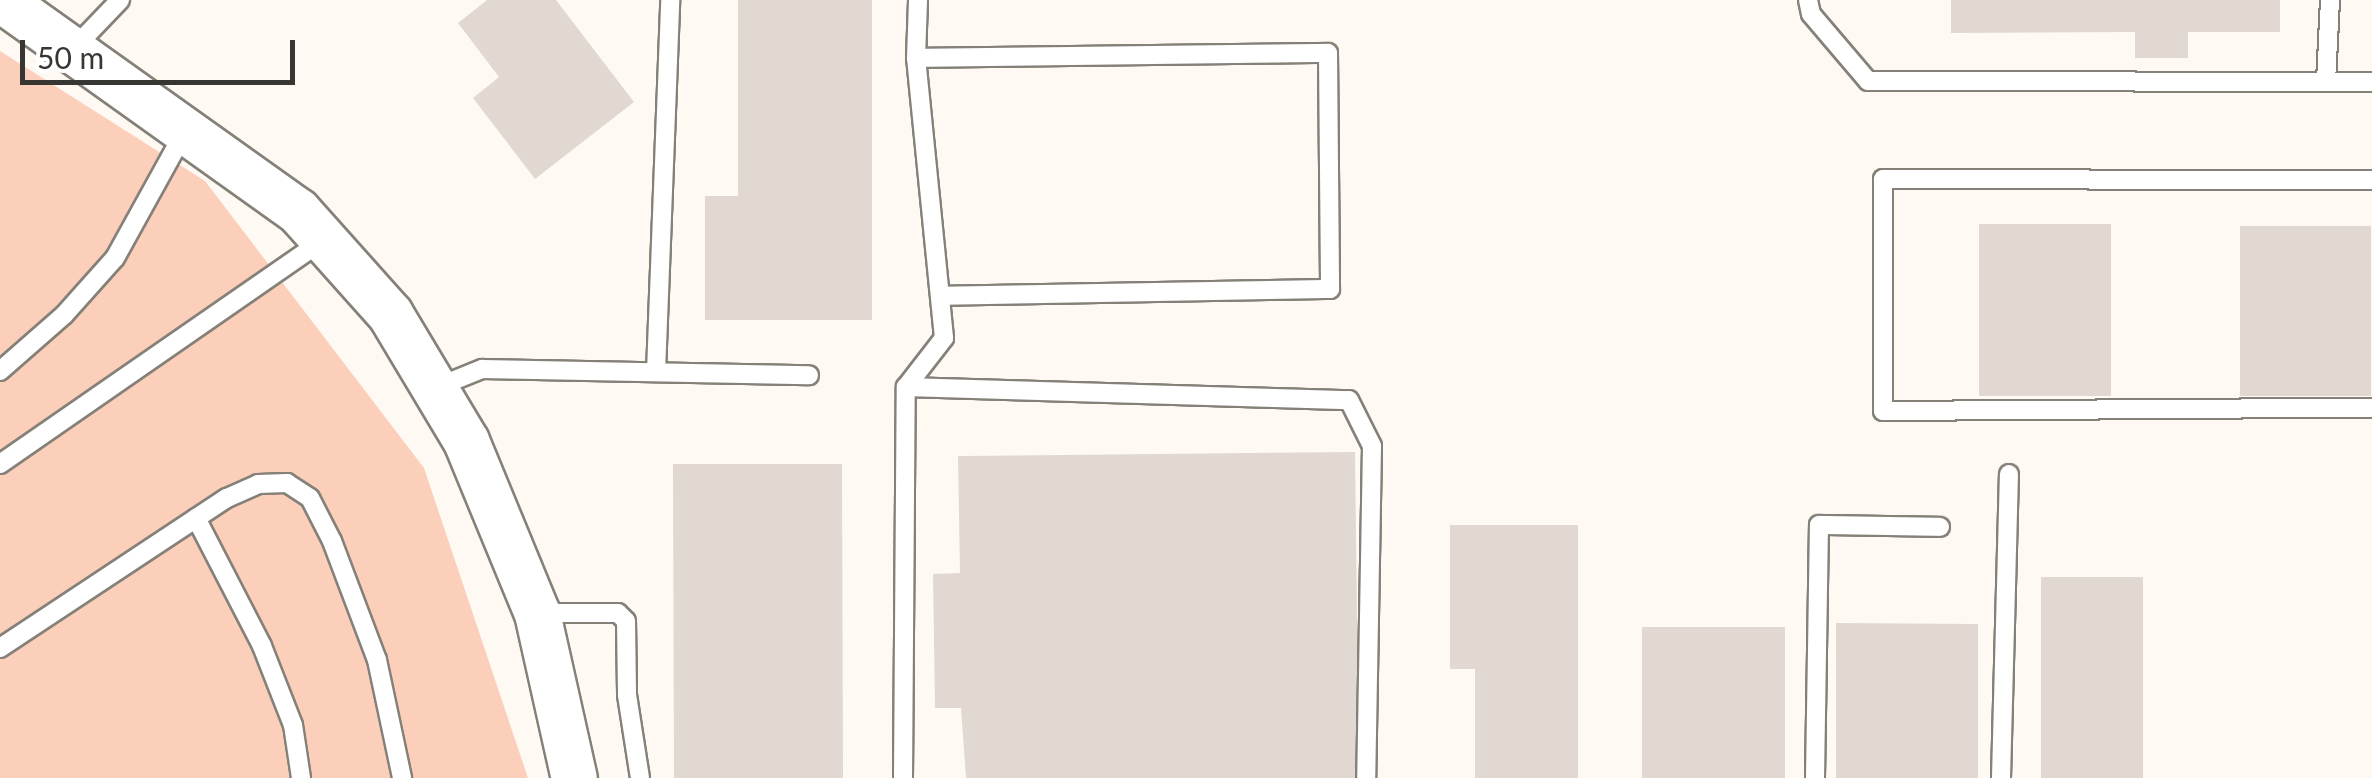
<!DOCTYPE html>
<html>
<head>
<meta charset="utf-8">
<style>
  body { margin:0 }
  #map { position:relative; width:2372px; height:778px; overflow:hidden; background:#fefaf3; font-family:Lato,sans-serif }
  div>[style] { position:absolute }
  .green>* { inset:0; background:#fccfbb }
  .building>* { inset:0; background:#e0d8d1 }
  .roads { filter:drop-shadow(2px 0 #858179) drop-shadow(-2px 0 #858179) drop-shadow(0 2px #858179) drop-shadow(0 -2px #858179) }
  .service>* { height:18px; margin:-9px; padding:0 9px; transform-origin:9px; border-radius:9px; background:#fff }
  .tertiary>* { height:45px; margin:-22.5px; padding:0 22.5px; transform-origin:22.5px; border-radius:22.5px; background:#fff }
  span { translate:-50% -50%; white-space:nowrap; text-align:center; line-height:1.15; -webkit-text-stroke:8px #fff; paint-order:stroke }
  .scale { position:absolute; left:20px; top:40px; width:275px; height:45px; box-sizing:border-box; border:5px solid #373632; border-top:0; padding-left:12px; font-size:30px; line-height:35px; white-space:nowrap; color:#373632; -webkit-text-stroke:8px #fff; paint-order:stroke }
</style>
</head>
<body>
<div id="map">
  <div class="green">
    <div style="clip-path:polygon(0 51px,205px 181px,424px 468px,528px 778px,0 778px)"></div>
  </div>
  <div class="building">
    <div style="clip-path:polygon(487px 0,556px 0,634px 102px,535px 179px,473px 98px,499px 77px,458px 23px)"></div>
    <div style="clip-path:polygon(738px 0,872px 0,872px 320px,705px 320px,705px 196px,738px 196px)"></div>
    <div style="clip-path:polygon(1951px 0,2280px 0,2280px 32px,2188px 32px,2188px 58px,2135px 58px,2135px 32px,1951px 33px)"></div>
    <div style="clip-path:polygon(1979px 224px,2111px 224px,2111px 396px,1979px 396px)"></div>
    <div style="clip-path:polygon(2240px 226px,2371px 226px,2371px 396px,2240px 396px)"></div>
    <div style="clip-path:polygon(1355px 452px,1359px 778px,966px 778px,961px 708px,935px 708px,933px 574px,960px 573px,958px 456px)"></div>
    <div style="clip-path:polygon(673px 464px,842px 464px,843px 778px,674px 778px)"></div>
    <div style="clip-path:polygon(1450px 525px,1578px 525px,1578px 778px,1475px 778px,1475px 669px,1450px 669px)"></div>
    <div style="clip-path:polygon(2041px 577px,2143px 577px,2143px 778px,2041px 778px)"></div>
    <div style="clip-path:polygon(1836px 623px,1978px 624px,1978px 778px,1836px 778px)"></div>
    <div style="clip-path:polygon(1642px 627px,1785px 627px,1785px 778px,1642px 778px)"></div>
  </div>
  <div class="roads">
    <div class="service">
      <div style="left:1808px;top:0;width:14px;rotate:78deg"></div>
      <div style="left:1811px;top:14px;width:88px;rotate:49.6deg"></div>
      <div style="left:1868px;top:81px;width:504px;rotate:0.11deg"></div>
      <div style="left:75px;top:47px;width:65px;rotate:-46.2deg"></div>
      <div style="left:916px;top:58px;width:412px;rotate:-0.7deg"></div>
      <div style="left:1328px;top:53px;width:236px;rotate:89.5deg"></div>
      <div style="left:1330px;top:289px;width:390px;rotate:179deg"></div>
      <div style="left:2326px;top:82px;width:82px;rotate:-87.2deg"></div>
      <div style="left:2372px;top:180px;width:489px;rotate:-179.9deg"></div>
      <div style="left:1883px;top:179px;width:232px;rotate:90deg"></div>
      <div style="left:1883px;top:411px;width:489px;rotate:-0.4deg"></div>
      <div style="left:0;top:371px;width:85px;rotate:-41.2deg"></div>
      <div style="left:64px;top:315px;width:76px;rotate:-48.2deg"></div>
      <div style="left:115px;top:258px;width:143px;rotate:-61.1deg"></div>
      <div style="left:656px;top:372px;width:372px;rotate:-87.8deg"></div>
      <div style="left:906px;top:387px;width:443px;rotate:1.7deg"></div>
      <div style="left:1349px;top:400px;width:51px;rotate:63.4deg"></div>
      <div style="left:1372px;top:446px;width:332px;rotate:91deg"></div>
      <div style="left:435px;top:388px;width:51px;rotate:-22deg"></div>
      <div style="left:482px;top:369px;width:327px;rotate:1.1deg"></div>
      <div style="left:0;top:464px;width:394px;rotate:-34.7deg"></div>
      <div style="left:196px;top:518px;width:144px;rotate:62.7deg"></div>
      <div style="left:262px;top:646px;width:85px;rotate:68.6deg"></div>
      <div style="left:293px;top:725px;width:54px;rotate:81.4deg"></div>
      <div style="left:537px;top:613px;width:81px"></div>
      <div style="left:618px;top:613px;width:11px;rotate:45deg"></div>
      <div style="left:626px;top:621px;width:74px;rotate:89.2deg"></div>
      <div style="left:627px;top:695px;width:84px;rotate:81.1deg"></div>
      <div style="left:0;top:648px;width:272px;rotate:-33.5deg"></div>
      <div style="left:227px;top:498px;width:34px;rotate:-24deg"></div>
      <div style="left:258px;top:484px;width:29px;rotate:-2deg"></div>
      <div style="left:287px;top:483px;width:27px;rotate:33deg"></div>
      <div style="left:310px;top:498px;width:48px;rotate:62.9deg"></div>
      <div style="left:332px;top:541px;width:127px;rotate:69.3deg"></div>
      <div style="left:377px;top:660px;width:121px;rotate:78deg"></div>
      <div style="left:903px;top:778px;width:391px;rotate:-89.6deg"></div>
      <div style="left:906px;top:387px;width:62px;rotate:-52.2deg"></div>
      <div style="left:944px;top:338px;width:281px;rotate:-95.7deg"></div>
      <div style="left:916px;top:58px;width:58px;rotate:-88deg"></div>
      <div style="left:1815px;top:778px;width:253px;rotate:-89.1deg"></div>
      <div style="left:1819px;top:525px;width:121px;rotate:0.9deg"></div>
      <div style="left:2001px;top:778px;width:304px;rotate:-88.5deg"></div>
    </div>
    <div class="tertiary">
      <div style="left:2px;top:0;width:364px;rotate:35.5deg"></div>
      <div style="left:298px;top:211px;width:138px;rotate:48.2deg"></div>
      <div style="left:390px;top:314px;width:148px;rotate:59.1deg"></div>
      <div style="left:466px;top:441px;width:186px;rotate:67.6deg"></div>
      <div style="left:537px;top:613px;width:169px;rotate:77.4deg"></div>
    </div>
  </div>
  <div class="scale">50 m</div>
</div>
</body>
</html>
